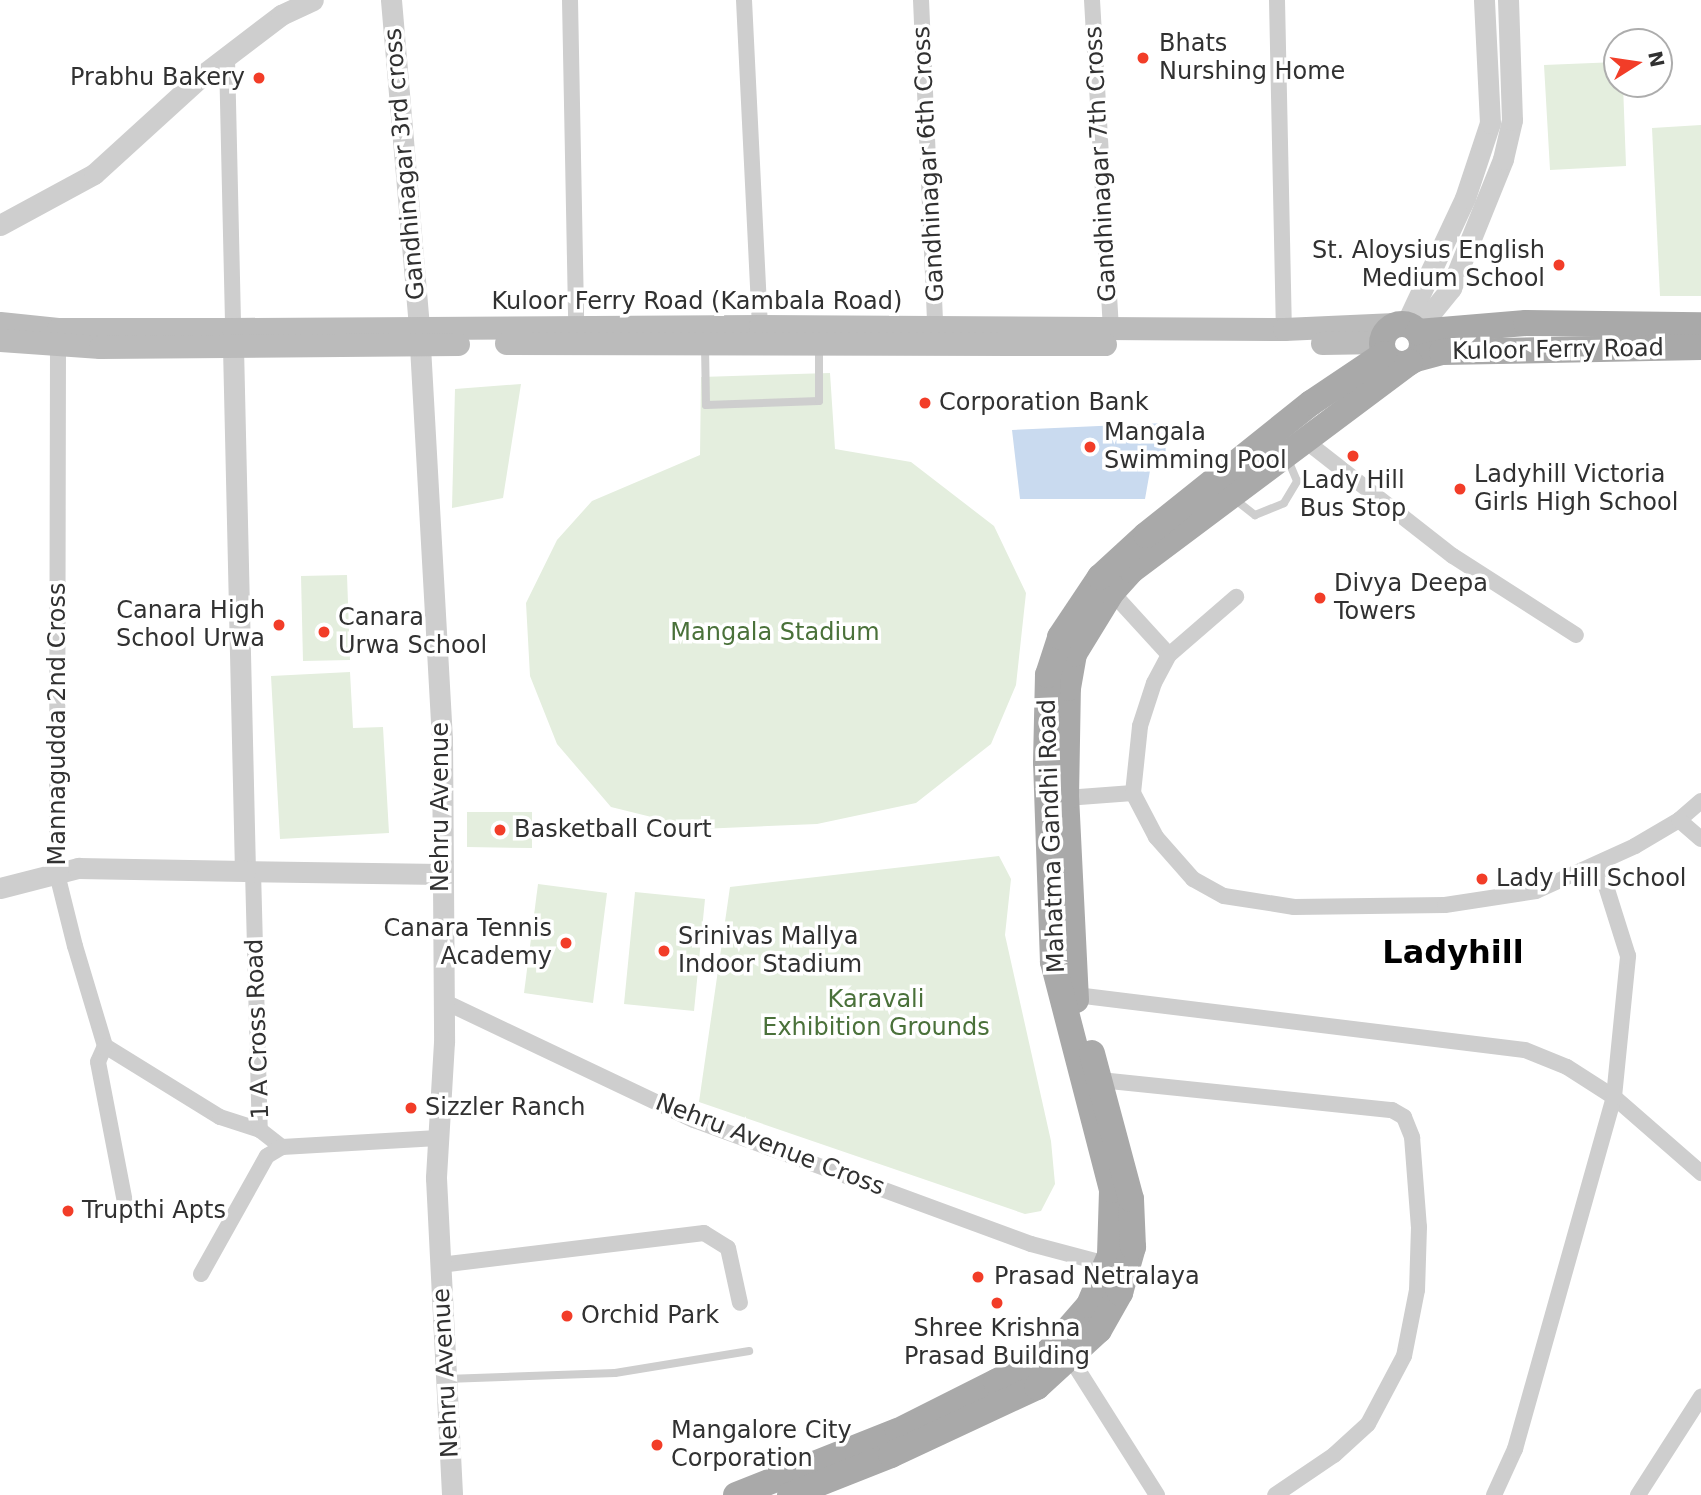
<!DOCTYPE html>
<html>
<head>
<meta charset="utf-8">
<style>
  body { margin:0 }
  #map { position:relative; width:1701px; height:1495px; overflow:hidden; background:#fff; font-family:"DejaVu Sans",sans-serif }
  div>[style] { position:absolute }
  .green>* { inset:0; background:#e4eede }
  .water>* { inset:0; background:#c9daef }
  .service>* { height:8px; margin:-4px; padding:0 4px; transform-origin:4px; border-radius:4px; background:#cecece }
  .minor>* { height:16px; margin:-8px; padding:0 8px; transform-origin:8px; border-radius:8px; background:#cecece }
  .tertiary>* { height:21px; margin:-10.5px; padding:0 10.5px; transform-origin:10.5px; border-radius:10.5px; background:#cecece }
  .secondary>* { height:23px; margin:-11.5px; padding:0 11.5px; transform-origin:11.5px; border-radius:11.5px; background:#bbb }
  .primary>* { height:26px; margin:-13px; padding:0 13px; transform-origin:13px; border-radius:13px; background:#a9a9a9 }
  .primary>.ring { margin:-13px; padding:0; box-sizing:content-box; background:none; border:26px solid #a9a9a9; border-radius:50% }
  .dots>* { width:19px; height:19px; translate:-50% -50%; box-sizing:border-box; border:4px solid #fff; border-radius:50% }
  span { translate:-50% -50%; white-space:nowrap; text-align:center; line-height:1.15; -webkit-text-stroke:7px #fff; paint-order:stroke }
  .poi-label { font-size:24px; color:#313131 }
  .left { translate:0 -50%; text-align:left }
  .right { translate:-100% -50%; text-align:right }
  .street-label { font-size:24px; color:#313131 }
  .park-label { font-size:24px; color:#4a713a }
  .district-label { font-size:32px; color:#000; font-weight:700 }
  .north { position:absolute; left:1603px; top:28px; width:70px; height:70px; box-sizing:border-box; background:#fff; border:2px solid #adadad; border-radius:50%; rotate:78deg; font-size:19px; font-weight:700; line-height:28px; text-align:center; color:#313131 }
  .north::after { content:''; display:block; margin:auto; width:24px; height:32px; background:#f23d28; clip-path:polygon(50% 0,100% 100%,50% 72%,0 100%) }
</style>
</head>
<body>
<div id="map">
  <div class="green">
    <div style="clip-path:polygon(1617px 62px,1617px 84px,1623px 84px,1626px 166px,1550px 170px,1544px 65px)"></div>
    <div style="clip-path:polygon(1701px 125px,1701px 296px,1660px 296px,1652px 128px)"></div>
    <div style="clip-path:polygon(830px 373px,835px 449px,911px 462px,994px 526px,1026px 593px,1016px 685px,991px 744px,916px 803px,817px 824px,700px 829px,611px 807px,557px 744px,530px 676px,526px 603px,557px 540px,592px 501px,700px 455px,701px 377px)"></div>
    <div style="clip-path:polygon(521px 384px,503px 498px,452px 508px,455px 389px)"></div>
    <div style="clip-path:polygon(347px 575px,350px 660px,303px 661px,301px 576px)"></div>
    <div style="clip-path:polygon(350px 672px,353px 728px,383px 727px,389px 833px,280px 839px,271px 676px)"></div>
    <div style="clip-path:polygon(467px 812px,532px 812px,532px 848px,467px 847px)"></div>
    <div style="clip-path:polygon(999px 856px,1011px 879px,1005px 935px,1051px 1141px,1055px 1184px,1041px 1211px,1025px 1214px,699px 1102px,730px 887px)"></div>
    <div style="clip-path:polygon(538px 884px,607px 893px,593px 1003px,524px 993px)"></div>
    <div style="clip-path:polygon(635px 892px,705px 899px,694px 1011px,624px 1004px)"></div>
  </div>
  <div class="water">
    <div style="clip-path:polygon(1165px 423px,1166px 465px,1151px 465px,1145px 499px,1020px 499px,1012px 430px)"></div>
  </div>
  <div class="service">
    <div style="left:705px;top:346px;width:59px;rotate:89deg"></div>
    <div style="left:706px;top:405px;width:113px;rotate:-2deg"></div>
    <div style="left:819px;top:401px;width:54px;rotate:-90deg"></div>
    <div style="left:1233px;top:498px;width:28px;rotate:38deg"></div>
    <div style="left:1255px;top:515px;width:31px;rotate:-22deg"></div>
    <div style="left:1284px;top:503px;width:26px;rotate:-59deg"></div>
    <div style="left:1297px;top:481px;width:26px;rotate:-113deg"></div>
    <div style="left:446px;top:1379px;width:169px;rotate:-2deg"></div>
    <div style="left:615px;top:1373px;width:136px;rotate:-9.3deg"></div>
  </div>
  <div class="minor">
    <div style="left:570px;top:0;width:326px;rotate:88.9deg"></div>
    <div style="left:744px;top:0;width:326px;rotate:87.2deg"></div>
    <div style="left:921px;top:0;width:337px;rotate:87.5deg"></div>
    <div style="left:1092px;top:0;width:330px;rotate:86.7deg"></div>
    <div style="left:1277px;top:0;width:329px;rotate:88.8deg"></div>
    <div style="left:227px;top:58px;width:271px;rotate:88.7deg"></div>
    <div style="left:58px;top:344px;width:530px;rotate:90.11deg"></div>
    <div style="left:57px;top:874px;width:74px;rotate:76deg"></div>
    <div style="left:75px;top:946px;width:104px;rotate:73.3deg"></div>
    <div style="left:105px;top:1046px;width:135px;rotate:31.7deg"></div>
    <div style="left:220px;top:1117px;width:42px;rotate:18deg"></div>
    <div style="left:1310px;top:438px;width:8px;rotate:76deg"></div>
    <div style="left:1312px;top:446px;width:179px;rotate:38deg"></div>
    <div style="left:1453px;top:556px;width:146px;rotate:32.7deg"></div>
    <div style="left:1107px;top:587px;width:92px;rotate:47.6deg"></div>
    <div style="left:1133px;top:793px;width:67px;rotate:-84deg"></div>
    <div style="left:1140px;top:726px;width:45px;rotate:-72deg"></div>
    <div style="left:1154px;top:683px;width:32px;rotate:-62deg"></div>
    <div style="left:1169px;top:655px;width:89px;rotate:-40.9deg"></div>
    <div style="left:1066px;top:798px;width:67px;rotate:-4.3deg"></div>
    <div style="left:1133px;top:793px;width:50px;rotate:62.4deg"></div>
    <div style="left:1156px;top:837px;width:56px;rotate:48.6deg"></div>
    <div style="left:1193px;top:879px;width:35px;rotate:29deg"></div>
    <div style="left:1224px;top:896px;width:71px;rotate:8.9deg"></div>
    <div style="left:1294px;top:907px;width:151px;rotate:-0.8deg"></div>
    <div style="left:1445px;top:905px;width:92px;rotate:-8.7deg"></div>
    <div style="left:1536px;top:891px;width:109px;rotate:-24.4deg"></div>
    <div style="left:1635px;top:846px;width:51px;rotate:-30.6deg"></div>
    <div style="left:1679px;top:820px;width:29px;rotate:-41deg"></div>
    <div style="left:1679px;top:820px;width:29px;rotate:41deg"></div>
    <div style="left:253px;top:871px;width:259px;rotate:88.5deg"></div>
    <div style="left:260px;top:1130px;width:28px;rotate:38deg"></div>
    <div style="left:282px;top:1147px;width:156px;rotate:-3.3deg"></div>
    <div style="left:1068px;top:994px;width:460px;rotate:7deg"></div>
    <div style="left:1525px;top:1050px;width:45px;rotate:22deg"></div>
    <div style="left:1567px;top:1067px;width:56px;rotate:32.6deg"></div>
    <div style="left:1614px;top:1097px;width:116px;rotate:41.1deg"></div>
    <div style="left:443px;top:1001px;width:278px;rotate:25.4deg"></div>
    <div style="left:694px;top:1120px;width:359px;rotate:20.2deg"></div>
    <div style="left:1031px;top:1244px;width:78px;rotate:14.9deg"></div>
    <div style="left:105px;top:1046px;width:17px;rotate:114deg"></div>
    <div style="left:98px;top:1062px;width:143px;rotate:79.1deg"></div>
    <div style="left:1100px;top:1080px;width:294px;rotate:5.9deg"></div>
    <div style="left:1392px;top:1110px;width:14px;rotate:30deg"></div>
    <div style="left:1404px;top:1117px;width:22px;rotate:68deg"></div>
    <div style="left:1412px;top:1137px;width:90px;rotate:85.6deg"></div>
    <div style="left:1419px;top:1227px;width:63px;rotate:91.8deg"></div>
    <div style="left:1417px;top:1290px;width:67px;rotate:101.1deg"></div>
    <div style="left:1404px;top:1356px;width:77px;rotate:117.9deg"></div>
    <div style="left:1368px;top:1424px;width:46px;rotate:137.6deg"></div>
    <div style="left:1334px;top:1455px;width:71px;rotate:145.9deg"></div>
    <div style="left:440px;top:1265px;width:266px;rotate:-6.9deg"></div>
    <div style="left:704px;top:1233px;width:28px;rotate:32deg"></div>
    <div style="left:728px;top:1248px;width:56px;rotate:77.7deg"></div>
    <div style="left:201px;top:1274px;width:135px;rotate:-60.8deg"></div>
    <div style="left:267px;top:1156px;width:17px;rotate:-31deg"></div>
    <div style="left:1071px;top:1359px;width:161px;rotate:57.7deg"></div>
    <div style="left:1494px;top:1495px;width:51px;rotate:-65.5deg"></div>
    <div style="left:1515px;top:1449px;width:366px;rotate:-74.3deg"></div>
    <div style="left:1614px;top:1097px;width:142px;rotate:-84.3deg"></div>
    <div style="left:1628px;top:956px;width:96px;rotate:-107.5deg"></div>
    <div style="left:1638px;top:1495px;width:117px;rotate:-57.3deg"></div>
  </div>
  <div class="tertiary">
    <div style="left:391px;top:0;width:329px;rotate:85.1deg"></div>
    <div style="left:419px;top:328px;width:412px;rotate:86.8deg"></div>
    <div style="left:442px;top:739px;width:303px;rotate:89.6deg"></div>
    <div style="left:444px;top:1042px;width:136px;rotate:93.4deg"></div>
    <div style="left:436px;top:1178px;width:317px;rotate:87.1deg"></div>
    <div style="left:0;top:225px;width:107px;rotate:-28.5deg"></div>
    <div style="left:94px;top:174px;width:150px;rotate:-42.3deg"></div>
    <div style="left:205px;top:73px;width:96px;rotate:-37.3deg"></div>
    <div style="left:281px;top:15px;width:35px;rotate:-25deg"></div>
    <div style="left:1406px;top:324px;width:139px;rotate:-64.9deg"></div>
    <div style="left:1465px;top:198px;width:79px;rotate:-71.6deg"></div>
    <div style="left:1490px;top:123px;width:123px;rotate:-92.8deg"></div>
    <div style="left:1417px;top:330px;width:54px;rotate:-51deg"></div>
    <div style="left:1451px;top:288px;width:139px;rotate:-68deg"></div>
    <div style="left:1503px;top:159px;width:40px;rotate:-77deg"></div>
    <div style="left:1512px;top:120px;width:120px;rotate:-91.9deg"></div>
    <div style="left:233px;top:347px;width:524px;rotate:88.69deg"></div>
    <div style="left:245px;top:871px;width:195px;rotate:0.9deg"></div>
    <div style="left:0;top:888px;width:81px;rotate:-14.4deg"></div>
    <div style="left:78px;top:868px;width:167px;rotate:1deg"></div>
  </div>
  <div class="secondary">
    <div style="left:0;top:323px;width:58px;rotate:5.9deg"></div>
    <div style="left:58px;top:329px;width:175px"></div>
    <div style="left:233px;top:329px;width:527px;rotate:-0.33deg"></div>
    <div style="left:760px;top:326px;width:524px;rotate:0.33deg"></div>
    <div style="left:1284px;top:329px;width:111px;rotate:-2.6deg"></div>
    <div style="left:0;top:340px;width:100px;rotate:4deg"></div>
    <div style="left:100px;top:347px;width:358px;rotate:-0.5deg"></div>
    <div style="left:506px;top:343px;width:599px;rotate:0.1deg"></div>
    <div style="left:1322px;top:343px;width:60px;rotate:-1deg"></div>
  </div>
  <div class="primary">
    <div class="ring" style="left:1382px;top:324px;width:14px;height:14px"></div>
    <div style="left:1418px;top:332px;width:108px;rotate:-4.8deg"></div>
    <div style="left:1526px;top:323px;width:175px;rotate:0.7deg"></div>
    <div style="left:1416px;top:359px;width:27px;rotate:-15deg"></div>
    <div style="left:1442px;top:352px;width:259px;rotate:-1.1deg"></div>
    <div style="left:1076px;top:1000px;width:202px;rotate:-92.8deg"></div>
    <div style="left:1066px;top:798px;width:110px;rotate:-89deg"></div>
    <div style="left:1068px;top:688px;width:35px;rotate:-80deg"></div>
    <div style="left:1074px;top:654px;width:73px;rotate:-58.5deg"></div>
    <div style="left:1112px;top:592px;width:30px;rotate:-48deg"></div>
    <div style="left:1132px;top:570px;width:347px;rotate:-36.8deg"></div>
    <div style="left:736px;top:1495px;width:174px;rotate:-21.6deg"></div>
    <div style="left:898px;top:1431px;width:110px;rotate:-26.6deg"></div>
    <div style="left:996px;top:1382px;width:60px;rotate:-30deg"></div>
    <div style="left:1048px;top:1352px;width:62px;rotate:-48.9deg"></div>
    <div style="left:1089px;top:1305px;width:54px;rotate:-67.2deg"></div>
    <div style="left:1110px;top:1255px;width:65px;rotate:-88.2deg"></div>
    <div style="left:1112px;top:1190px;width:236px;rotate:-104.5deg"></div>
    <div style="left:1053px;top:962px;width:199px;rotate:-92deg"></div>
    <div style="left:1046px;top:763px;width:88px;rotate:-88.7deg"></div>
    <div style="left:1048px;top:675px;width:40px;rotate:-72deg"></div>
    <div style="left:1060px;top:637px;width:72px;rotate:-56.3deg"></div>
    <div style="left:1100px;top:577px;width:62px;rotate:-42.4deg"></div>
    <div style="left:1146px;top:535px;width:211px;rotate:-38.7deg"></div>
    <div style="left:1311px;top:403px;width:88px;rotate:-33.9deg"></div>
    <div style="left:790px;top:1495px;width:109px;rotate:-21.6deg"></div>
    <div style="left:891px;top:1455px;width:161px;rotate:-25deg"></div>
    <div style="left:1037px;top:1387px;width:84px;rotate:-42.6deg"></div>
    <div style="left:1099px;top:1330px;width:43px;rotate:-60.4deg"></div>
    <div style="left:1120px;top:1293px;width:48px;rotate:-74.2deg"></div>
    <div style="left:1133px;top:1247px;width:48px;rotate:-92.4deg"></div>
    <div style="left:1131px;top:1199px;width:151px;rotate:-105deg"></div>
  </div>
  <div class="dots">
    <div style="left:1143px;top:58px;background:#f23d28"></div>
    <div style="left:259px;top:78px;background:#f23d28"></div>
    <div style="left:1559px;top:265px;background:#f23d28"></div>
    <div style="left:925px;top:403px;background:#f23d28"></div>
    <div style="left:1090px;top:447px;background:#f23d28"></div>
    <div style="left:1353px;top:456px;background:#f23d28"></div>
    <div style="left:1460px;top:489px;background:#f23d28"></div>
    <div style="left:1320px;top:598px;background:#f23d28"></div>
    <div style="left:279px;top:625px;background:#f23d28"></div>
    <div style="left:324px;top:632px;background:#f23d28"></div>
    <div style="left:500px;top:830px;background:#f23d28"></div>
    <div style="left:1482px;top:879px;background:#f23d28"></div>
    <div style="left:566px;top:943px;background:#f23d28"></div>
    <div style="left:664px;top:951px;background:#f23d28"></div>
    <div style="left:411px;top:1108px;background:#f23d28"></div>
    <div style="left:68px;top:1211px;background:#f23d28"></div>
    <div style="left:978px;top:1277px;background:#f23d28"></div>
    <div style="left:997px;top:1303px;background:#f23d28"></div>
    <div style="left:567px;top:1316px;background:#f23d28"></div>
    <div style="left:657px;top:1445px;background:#f23d28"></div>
  </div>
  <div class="poi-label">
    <span class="left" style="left:1159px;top:58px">Bhats<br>Nurshing Home</span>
    <span class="right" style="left:245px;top:78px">Prabhu Bakery</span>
    <span class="right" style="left:1545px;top:265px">St. Aloysius English<br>Medium School</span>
    <span class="left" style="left:939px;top:403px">Corporation Bank</span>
    <span class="left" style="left:1104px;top:447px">Mangala<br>Swimming Pool</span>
    <span class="left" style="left:1474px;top:489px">Ladyhill Victoria<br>Girls High School</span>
    <span style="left:1353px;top:495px">Lady Hill<br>Bus Stop</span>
    <span class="left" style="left:1334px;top:598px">Divya Deepa<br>Towers</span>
    <span class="right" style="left:265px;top:625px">Canara High<br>School Urwa</span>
    <span class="left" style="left:338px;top:632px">Canara<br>Urwa School</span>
    <span class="left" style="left:514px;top:830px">Basketball Court</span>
    <span class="left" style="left:1496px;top:879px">Lady Hill School</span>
    <span class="right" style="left:552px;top:943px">Canara Tennis<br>Academy</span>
    <span class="left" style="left:678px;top:951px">Srinivas Mallya<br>Indoor Stadium</span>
    <span class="left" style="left:425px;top:1108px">Sizzler Ranch</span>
    <span class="left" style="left:82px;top:1211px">Trupthi Apts</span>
    <span class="left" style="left:994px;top:1277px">Prasad Netralaya</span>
    <span class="left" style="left:581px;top:1316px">Orchid Park</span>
    <span style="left:997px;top:1343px">Shree Krishna<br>Prasad Building</span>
    <span class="left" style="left:671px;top:1445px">Mangalore City<br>Corporation</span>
  </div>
  <div class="street-label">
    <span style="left:405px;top:164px;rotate:-95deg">Gandhinagar 3rd cross</span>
    <span style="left:929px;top:164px;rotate:-93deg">Gandhinagar 6th Cross</span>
    <span style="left:1101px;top:164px;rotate:-93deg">Gandhinagar 7th Cross</span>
    <span style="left:697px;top:302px">Kuloor Ferry Road (Kambala Road)</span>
    <span style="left:1558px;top:350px;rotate:-1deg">Kuloor Ferry Road</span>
    <span style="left:58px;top:724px;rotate:-90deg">Mannagudda 2nd Cross</span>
    <span style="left:441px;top:807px;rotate:-90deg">Nehru Avenue</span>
    <span style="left:1052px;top:836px;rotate:-92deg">Mahatma Gandhi Road</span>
    <span style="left:258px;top:1029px;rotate:-92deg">1 A Cross Road</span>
    <span style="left:770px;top:1145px;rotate:21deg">Nehru Avenue Cross</span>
    <span style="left:446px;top:1373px;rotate:-93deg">Nehru Avenue</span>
  </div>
  <div class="park-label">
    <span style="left:775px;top:633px">Mangala Stadium</span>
    <span style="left:876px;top:1014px">Karavali<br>Exhibition Grounds</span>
  </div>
  <div class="district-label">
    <span style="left:1453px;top:952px">Ladyhill</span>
  </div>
  <div class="north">N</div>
</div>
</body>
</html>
